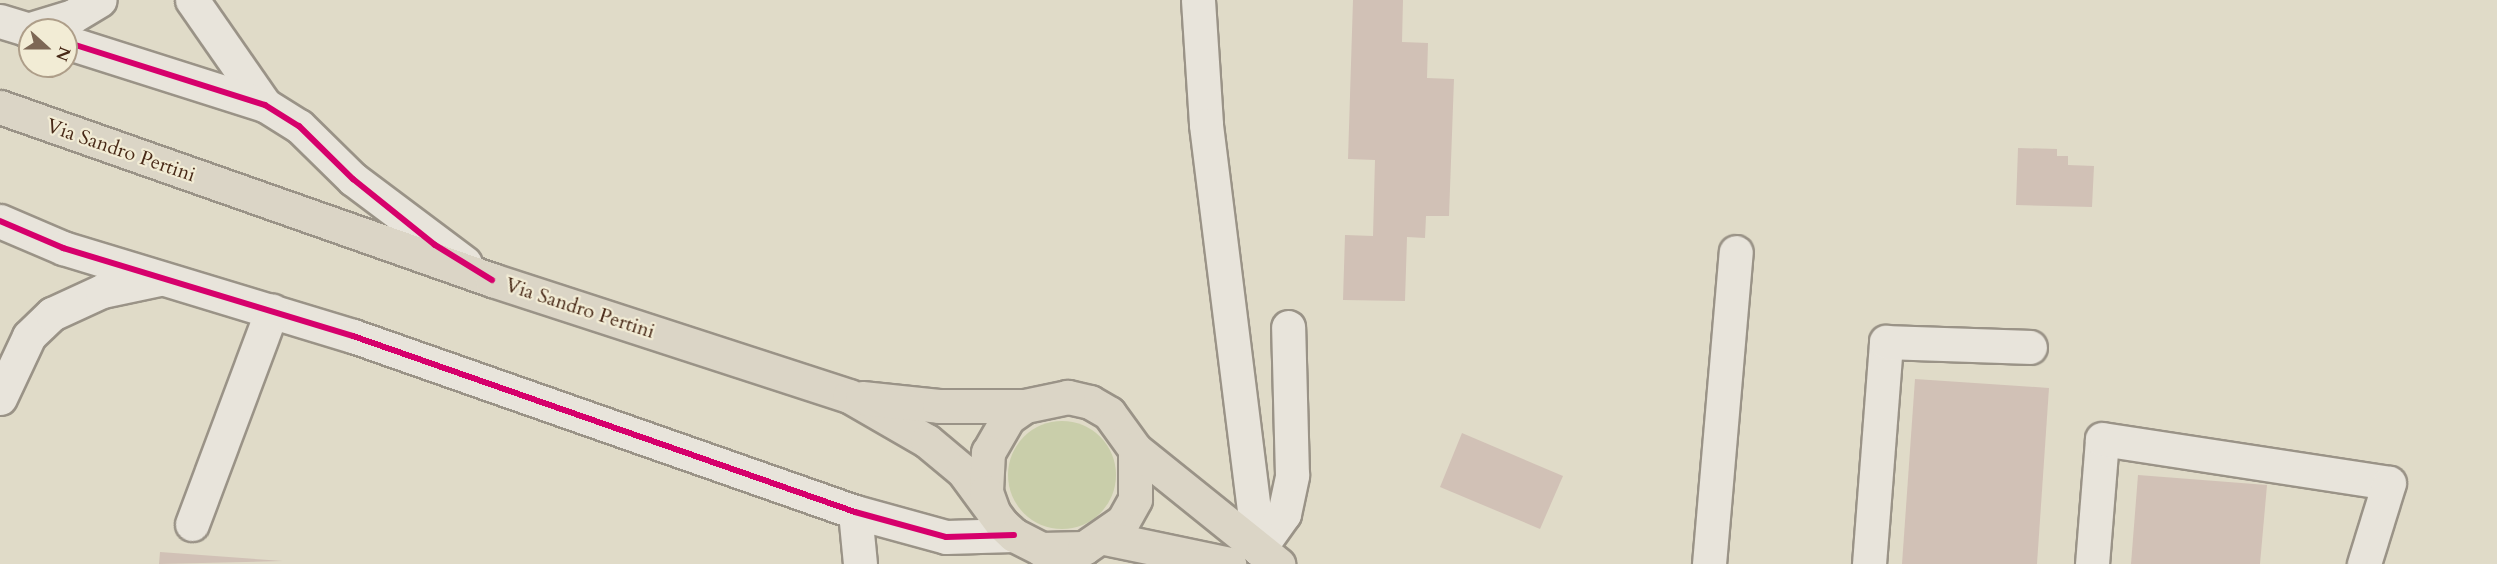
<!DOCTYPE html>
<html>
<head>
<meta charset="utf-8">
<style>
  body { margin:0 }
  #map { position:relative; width:2497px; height:564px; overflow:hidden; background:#e0dbc8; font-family:Cardo,serif }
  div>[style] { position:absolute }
  .green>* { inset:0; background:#c9ceaa }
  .round { border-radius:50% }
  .building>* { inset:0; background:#d1c1b6 }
  .roads { filter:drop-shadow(2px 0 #9a9387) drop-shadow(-2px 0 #9a9387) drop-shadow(0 2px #9a9387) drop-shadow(0 -2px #9a9387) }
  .minor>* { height:33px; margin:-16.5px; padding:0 16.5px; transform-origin:16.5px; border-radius:16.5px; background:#e8e4db }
  .major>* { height:33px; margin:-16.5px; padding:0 16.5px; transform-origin:16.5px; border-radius:16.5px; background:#dbd5c6 }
  .cycleway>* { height:6px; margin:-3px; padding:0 3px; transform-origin:3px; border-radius:3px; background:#d6006c }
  span { translate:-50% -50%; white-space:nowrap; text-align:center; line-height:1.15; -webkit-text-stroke:4.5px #f2ecd5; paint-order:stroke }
  .street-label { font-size:20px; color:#482917 }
  .north { position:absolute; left:18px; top:18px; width:60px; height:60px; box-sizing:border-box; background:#f2ecd5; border:2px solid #ae9e89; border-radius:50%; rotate:111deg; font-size:16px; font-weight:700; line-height:24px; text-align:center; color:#482917 }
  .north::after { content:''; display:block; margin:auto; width:21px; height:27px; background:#7d6755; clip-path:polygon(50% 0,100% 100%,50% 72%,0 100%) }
</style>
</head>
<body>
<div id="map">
  <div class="green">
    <div class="round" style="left:1008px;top:421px;width:108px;height:108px"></div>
  </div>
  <div class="building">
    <div style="clip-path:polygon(1353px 0,1403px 0,1402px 42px,1428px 43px,1427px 78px,1454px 79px,1449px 216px,1426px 216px,1425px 238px,1407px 237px,1405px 301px,1343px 300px,1345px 235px,1373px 236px,1375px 160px,1348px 159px)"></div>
    <div style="clip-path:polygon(2018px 148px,2057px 149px,2057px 156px,2068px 156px,2068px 165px,2094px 166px,2092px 207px,2016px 205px)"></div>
    <div style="clip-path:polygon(1915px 379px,2049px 388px,2037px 564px,1902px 564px)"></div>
    <div style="clip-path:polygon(1462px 433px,1563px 476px,1540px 529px,1440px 487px)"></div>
    <div style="clip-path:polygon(2138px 475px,2267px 485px,2260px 564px,2131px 564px)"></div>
    <div style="clip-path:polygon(160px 552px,283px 561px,159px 564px)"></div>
  </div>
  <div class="roads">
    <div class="minor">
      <div style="left:192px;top:0;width:128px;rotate:55.2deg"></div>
      <div style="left:1198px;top:0;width:125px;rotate:86.3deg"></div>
      <div style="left:1206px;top:125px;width:427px;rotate:82.9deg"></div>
      <div style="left:0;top:21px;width:31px;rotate:17deg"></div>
      <div style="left:27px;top:30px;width:48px;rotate:-16.9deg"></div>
      <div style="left:73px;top:16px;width:31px;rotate:-31deg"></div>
      <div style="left:66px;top:42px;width:209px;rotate:17.6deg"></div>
      <div style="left:265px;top:105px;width:40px;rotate:32deg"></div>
      <div style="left:299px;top:126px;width:76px;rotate:44.5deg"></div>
      <div style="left:353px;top:179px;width:140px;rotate:36.9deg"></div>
      <div style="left:0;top:221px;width:69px;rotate:23.2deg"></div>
      <div style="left:63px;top:248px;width:303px;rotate:16.9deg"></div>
      <div style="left:353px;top:336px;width:532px;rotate:19.32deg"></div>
      <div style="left:855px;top:512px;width:94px;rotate:15.4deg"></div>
      <div style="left:946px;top:537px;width:68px;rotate:-1.7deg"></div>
      <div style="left:0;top:398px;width:68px;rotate:-64.9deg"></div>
      <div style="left:29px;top:336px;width:32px;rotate:-44deg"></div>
      <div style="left:52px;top:314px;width:55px;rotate:-24.7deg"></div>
      <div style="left:102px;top:291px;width:58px;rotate:-11.9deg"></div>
      <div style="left:855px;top:512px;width:52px;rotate:84.5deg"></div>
      <div style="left:192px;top:524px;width:228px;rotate:-69.5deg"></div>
      <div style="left:1259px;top:549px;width:43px;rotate:-54.5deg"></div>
      <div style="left:1284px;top:514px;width:40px;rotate:-78deg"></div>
      <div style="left:1292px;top:475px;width:148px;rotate:-91.5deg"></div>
      <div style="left:1709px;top:564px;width:313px;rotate:-85.1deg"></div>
      <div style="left:1869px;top:564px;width:223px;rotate:-85.6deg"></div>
      <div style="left:1886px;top:342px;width:144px;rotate:2deg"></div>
      <div style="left:2092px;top:564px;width:125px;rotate:-85.4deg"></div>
      <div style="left:2102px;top:439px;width:290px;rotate:8.7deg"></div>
      <div style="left:2389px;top:483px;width:85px;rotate:107.2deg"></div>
    </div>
    <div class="major">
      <div style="left:0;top:107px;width:522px;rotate:19.37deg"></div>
      <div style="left:492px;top:280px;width:375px;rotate:18deg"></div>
      <div style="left:849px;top:396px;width:90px;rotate:30deg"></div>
      <div style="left:927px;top:441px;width:47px;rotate:39.8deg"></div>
      <div style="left:963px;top:471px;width:66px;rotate:53.7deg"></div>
      <div style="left:1002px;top:524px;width:16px;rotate:43deg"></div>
      <div style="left:1014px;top:535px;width:30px;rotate:27deg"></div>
      <div style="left:1041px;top:549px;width:43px;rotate:-1.3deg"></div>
      <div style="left:1084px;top:548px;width:47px;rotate:-34.7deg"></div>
      <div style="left:1123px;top:521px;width:25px;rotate:-61deg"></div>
      <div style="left:1135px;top:499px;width:50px;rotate:-90deg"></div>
      <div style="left:1135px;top:449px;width:44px;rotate:-125.8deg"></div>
      <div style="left:1109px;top:413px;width:22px;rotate:-150deg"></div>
      <div style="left:1090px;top:402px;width:23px;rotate:-167deg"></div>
      <div style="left:1068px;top:397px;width:44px;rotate:168.2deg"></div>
      <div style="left:1025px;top:406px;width:21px;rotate:145deg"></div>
      <div style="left:1008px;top:418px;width:39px;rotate:120deg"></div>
      <div style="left:988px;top:452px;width:40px;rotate:92.9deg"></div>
      <div style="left:986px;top:492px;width:20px;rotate:70deg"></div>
      <div style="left:862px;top:398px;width:77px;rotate:5.9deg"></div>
      <div style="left:939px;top:406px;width:86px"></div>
      <div style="left:1135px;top:449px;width:184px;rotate:38.8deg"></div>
      <div style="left:1105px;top:538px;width:127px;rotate:11.8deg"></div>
    </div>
  </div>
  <div class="cycleway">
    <div style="left:66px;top:42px;width:209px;rotate:17.6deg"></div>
    <div style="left:265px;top:105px;width:40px;rotate:32deg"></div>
    <div style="left:299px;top:126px;width:76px;rotate:44.5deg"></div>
    <div style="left:353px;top:179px;width:105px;rotate:38.8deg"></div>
    <div style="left:435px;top:245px;width:67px;rotate:31.6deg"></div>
    <div style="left:0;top:221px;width:69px;rotate:23.2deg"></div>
    <div style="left:63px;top:248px;width:303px;rotate:16.9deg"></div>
    <div style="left:353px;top:336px;width:532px;rotate:19.32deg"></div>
    <div style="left:855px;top:512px;width:94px;rotate:15.4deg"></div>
    <div style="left:946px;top:537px;width:68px;rotate:-1.7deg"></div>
  </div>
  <div class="street-label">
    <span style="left:121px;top:150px;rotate:19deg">Via Sandro Pertini</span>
    <span style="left:580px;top:308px;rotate:18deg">Via Sandro Pertini</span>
  </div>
  <div class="north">N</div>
</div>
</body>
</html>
